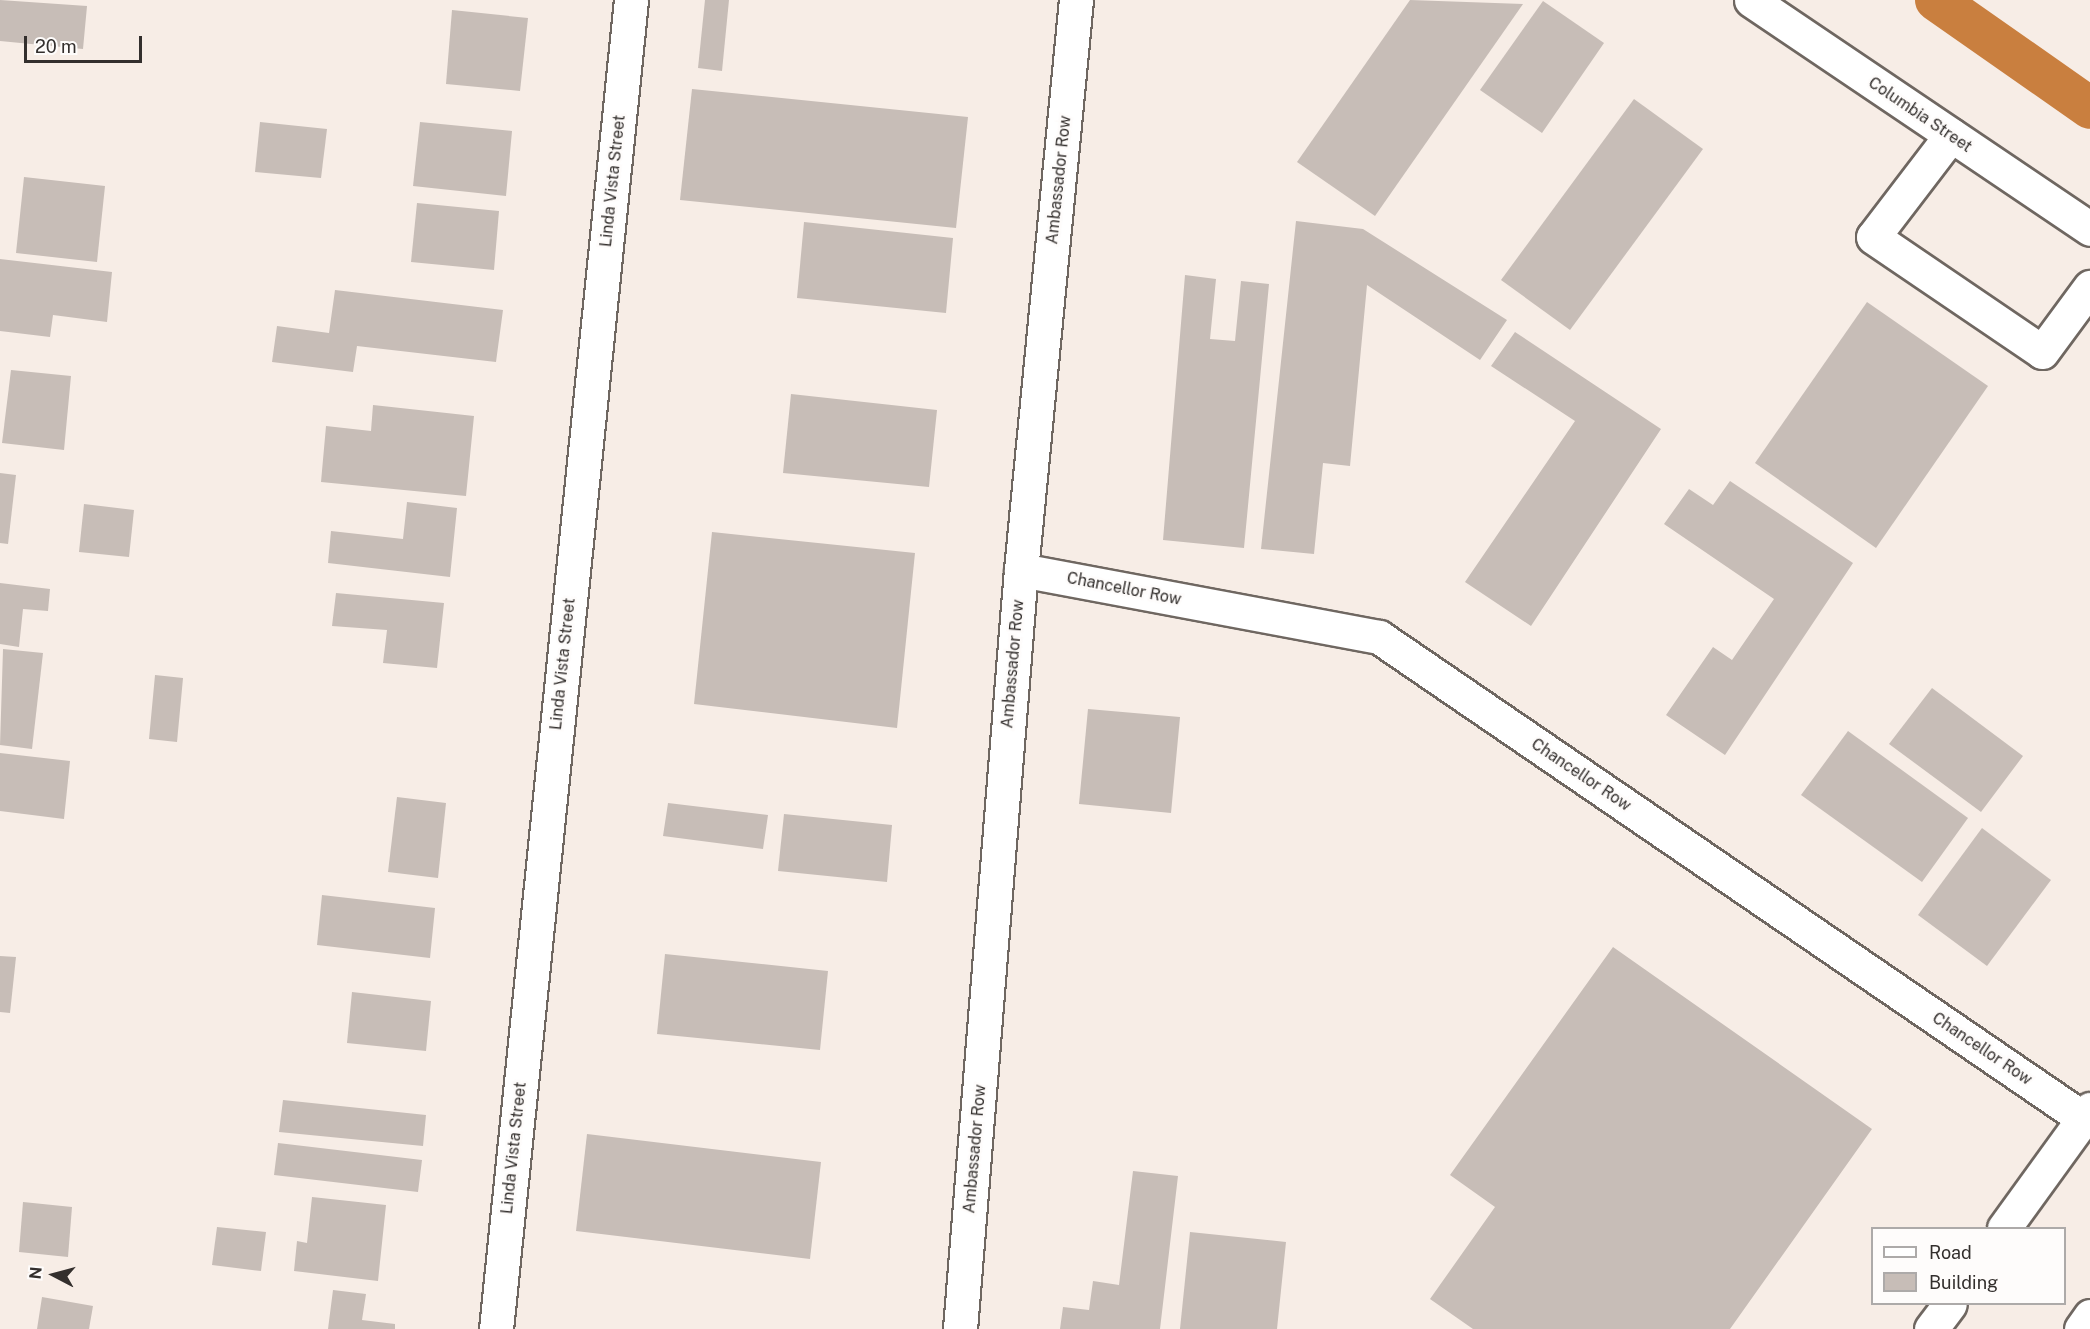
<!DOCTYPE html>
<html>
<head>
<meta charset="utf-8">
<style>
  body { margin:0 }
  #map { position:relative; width:2090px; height:1329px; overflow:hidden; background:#f7ede6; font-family:"Public Sans",sans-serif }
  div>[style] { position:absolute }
  .canal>* { height:42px; margin:-21px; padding:0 21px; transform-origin:21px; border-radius:21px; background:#c97f3f }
  .building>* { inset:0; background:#c7bdb7 }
  .roads { filter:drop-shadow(2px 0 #6f6761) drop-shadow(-2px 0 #6f6761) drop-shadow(0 2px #6f6761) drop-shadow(0 -2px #6f6761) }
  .minor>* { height:33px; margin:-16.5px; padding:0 16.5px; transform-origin:16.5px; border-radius:16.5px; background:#fff }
  .major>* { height:33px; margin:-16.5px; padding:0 16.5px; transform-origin:16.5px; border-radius:16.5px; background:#fff }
  .highway>* { height:33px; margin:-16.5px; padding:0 16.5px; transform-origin:16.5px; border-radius:16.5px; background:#fff }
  span { translate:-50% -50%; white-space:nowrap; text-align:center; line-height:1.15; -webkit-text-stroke:5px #fefcfb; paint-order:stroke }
  .street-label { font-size:16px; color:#332f2d }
  .legend { position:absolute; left:1871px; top:1227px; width:195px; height:78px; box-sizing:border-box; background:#fefcfb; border:2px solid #adaaa9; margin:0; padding:8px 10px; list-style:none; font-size:18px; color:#332f2d }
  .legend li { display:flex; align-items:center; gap:12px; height:30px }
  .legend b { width:30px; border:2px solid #adaaa9 }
  .north { position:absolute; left:24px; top:1245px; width:60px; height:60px; -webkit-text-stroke:4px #fefcfb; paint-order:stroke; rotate:276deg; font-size:16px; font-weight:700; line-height:24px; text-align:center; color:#332f2d }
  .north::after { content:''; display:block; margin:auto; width:21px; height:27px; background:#332f2d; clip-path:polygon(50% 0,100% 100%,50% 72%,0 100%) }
  .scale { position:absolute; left:24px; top:36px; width:118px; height:27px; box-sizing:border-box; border:3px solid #332f2d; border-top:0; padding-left:8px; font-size:18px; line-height:21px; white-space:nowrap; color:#332f2d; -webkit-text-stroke:4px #fefcfb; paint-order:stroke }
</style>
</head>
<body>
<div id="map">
  <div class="canal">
    <div style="left:1936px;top:0;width:188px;rotate:35deg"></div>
  </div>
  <div class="building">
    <div style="clip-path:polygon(0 0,87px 6px,83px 49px,0 41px)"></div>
    <div style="clip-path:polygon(705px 0,729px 0,722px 71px,698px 68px)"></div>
    <div style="clip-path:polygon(1410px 0,1523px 4px,1375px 216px,1297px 162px)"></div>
    <div style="clip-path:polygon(1543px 1px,1604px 43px,1542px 133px,1480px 90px)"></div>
    <div style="clip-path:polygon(452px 10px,528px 18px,520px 91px,446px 84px)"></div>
    <div style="clip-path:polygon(692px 89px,968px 117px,956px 228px,680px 200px)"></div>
    <div style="clip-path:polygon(1634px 99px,1703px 149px,1570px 330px,1501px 280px)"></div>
    <div style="clip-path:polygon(260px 122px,327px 129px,321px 178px,255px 172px)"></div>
    <div style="clip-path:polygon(420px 122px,512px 131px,506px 196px,413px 186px)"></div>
    <div style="clip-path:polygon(24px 177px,105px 186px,97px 262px,16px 253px)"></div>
    <div style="clip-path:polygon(417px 203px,499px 211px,494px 270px,411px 262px)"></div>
    <div style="clip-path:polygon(1296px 221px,1363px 229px,1507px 320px,1480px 360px,1367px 285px,1350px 466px,1323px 463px,1314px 554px,1261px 549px)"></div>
    <div style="clip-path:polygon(804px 222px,953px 238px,946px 313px,797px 298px)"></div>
    <div style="clip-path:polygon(0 259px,112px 272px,107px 322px,53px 315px,50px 337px,0 331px)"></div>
    <div style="clip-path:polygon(1185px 275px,1216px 279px,1210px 339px,1235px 341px,1241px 281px,1269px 284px,1244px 548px,1163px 540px)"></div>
    <div style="clip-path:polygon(335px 290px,503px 310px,496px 362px,357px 346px,353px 372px,272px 362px,277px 326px,329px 333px)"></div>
    <div style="clip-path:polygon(1867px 302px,1988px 386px,1876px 548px,1755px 463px)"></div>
    <div style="clip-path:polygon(1515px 332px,1661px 429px,1531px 626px,1465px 582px,1575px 421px,1491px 366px)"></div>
    <div style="clip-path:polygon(11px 370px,71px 376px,64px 450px,2px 443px)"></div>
    <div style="clip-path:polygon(791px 394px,937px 410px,929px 487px,783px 473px)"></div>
    <div style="clip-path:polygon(373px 405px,474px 416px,466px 496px,321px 482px,326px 426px,371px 431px)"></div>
    <div style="clip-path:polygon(0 473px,16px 475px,8px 544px,0 543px)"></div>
    <div style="clip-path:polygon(1730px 481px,1853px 563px,1725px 755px,1666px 715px,1713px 647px,1732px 660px,1774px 599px,1664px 524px,1689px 489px,1713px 505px)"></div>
    <div style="clip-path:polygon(407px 502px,457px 508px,450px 577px,328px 563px,331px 531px,403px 539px)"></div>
    <div style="clip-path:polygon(84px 504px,134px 510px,129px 557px,79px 552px)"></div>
    <div style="clip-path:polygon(712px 532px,915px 553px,897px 728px,694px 704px)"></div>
    <div style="clip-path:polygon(0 583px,50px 589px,48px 611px,23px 609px,19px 647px,0 644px)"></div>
    <div style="clip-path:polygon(336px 593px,444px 603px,437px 668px,383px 663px,387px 630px,332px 626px)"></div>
    <div style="clip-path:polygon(3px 649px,43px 653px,32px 749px,0 745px)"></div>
    <div style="clip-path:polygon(155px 675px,183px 678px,177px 742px,149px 739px)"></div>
    <div style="clip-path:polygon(1932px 688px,2023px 756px,1981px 812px,1889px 744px)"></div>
    <div style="clip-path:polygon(1088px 709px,1180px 717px,1171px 813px,1079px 804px)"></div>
    <div style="clip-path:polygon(1848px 731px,1968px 818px,1922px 882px,1801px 795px)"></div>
    <div style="clip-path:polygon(0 753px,70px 761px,64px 819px,0 811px)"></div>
    <div style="clip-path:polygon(397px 797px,446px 803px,438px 878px,388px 872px)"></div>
    <div style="clip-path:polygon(668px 803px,768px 815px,763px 849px,663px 836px)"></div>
    <div style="clip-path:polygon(784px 814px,892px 825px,887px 882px,778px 871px)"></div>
    <div style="clip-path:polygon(1982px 828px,2051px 880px,1987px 966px,1918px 915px)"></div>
    <div style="clip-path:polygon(322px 895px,435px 908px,430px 958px,317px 945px)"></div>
    <div style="clip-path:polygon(1613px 947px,1872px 1129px,1730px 1329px,1473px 1329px,1430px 1299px,1495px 1207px,1450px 1175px)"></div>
    <div style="clip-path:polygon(665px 954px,828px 971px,820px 1050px,657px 1034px)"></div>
    <div style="clip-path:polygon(0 956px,16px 957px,10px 1013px,0 1012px)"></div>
    <div style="clip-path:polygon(352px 992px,431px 1001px,426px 1051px,347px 1043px)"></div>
    <div style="clip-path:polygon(283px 1100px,426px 1115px,423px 1146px,279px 1132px)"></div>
    <div style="clip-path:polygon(587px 1134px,821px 1162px,810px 1259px,576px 1231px)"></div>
    <div style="clip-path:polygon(278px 1143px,422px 1160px,418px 1192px,274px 1175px)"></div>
    <div style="clip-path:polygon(1133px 1171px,1178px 1176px,1160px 1329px,1060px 1329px,1063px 1307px,1089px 1310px,1093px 1281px,1119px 1285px)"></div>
    <div style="clip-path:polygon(312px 1197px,386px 1205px,378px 1281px,294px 1271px,297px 1241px,307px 1243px)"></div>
    <div style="clip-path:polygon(23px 1202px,72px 1207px,68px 1257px,19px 1252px)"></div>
    <div style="clip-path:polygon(217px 1227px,266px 1232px,261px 1271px,212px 1265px)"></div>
    <div style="clip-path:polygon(1190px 1232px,1286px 1242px,1277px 1329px,1180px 1329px)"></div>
    <div style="clip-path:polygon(333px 1290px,366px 1294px,362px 1320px,395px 1324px,395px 1329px,328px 1329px)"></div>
    <div style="clip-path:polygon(42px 1297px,93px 1306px,89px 1329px,37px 1329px)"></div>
  </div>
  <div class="roads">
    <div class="minor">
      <div style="left:1751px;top:0;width:409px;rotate:34deg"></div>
      <div style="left:1951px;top:135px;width:128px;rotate:127.4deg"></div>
      <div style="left:1873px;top:237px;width:204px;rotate:34.2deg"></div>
      <div style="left:2042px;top:352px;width:81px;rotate:-53.6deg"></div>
      <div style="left:1021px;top:570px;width:364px;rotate:10.6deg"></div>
      <div style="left:1379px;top:637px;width:854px;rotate:34.36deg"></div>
      <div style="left:496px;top:1329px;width:1336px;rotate:-84.2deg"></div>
      <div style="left:960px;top:1329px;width:761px;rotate:-85.41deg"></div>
      <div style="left:1021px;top:570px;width:573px;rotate:-84.49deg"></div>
    </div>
    <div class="major">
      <div style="left:2004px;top:1228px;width:147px;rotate:-54.1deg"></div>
      <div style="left:1931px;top:1329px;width:31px;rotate:-53deg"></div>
    </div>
    <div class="highway">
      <div style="left:2081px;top:1329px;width:16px;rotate:-55deg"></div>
    </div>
  </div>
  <div class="street-label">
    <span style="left:1920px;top:115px;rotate:34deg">Columbia Street</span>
    <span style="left:1059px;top:180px;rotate:-84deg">Ambassador Row</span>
    <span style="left:613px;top:181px;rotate:-84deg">Linda Vista Street</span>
    <span style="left:1124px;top:589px;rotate:11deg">Chancellor Row</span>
    <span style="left:563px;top:664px;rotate:-84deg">Linda Vista Street</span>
    <span style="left:1013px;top:664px;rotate:-85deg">Ambassador Row</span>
    <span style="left:1581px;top:775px;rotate:34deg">Chancellor Row</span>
    <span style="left:1982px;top:1049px;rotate:34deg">Chancellor Row</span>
    <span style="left:514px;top:1148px;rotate:-84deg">Linda Vista Street</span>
    <span style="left:975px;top:1149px;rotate:-85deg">Ambassador Row</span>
  </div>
  <ul class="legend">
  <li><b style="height:8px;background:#fff"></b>Road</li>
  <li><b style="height:16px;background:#c7bdb7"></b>Building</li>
  </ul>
  <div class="north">N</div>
  <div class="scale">20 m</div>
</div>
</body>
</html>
